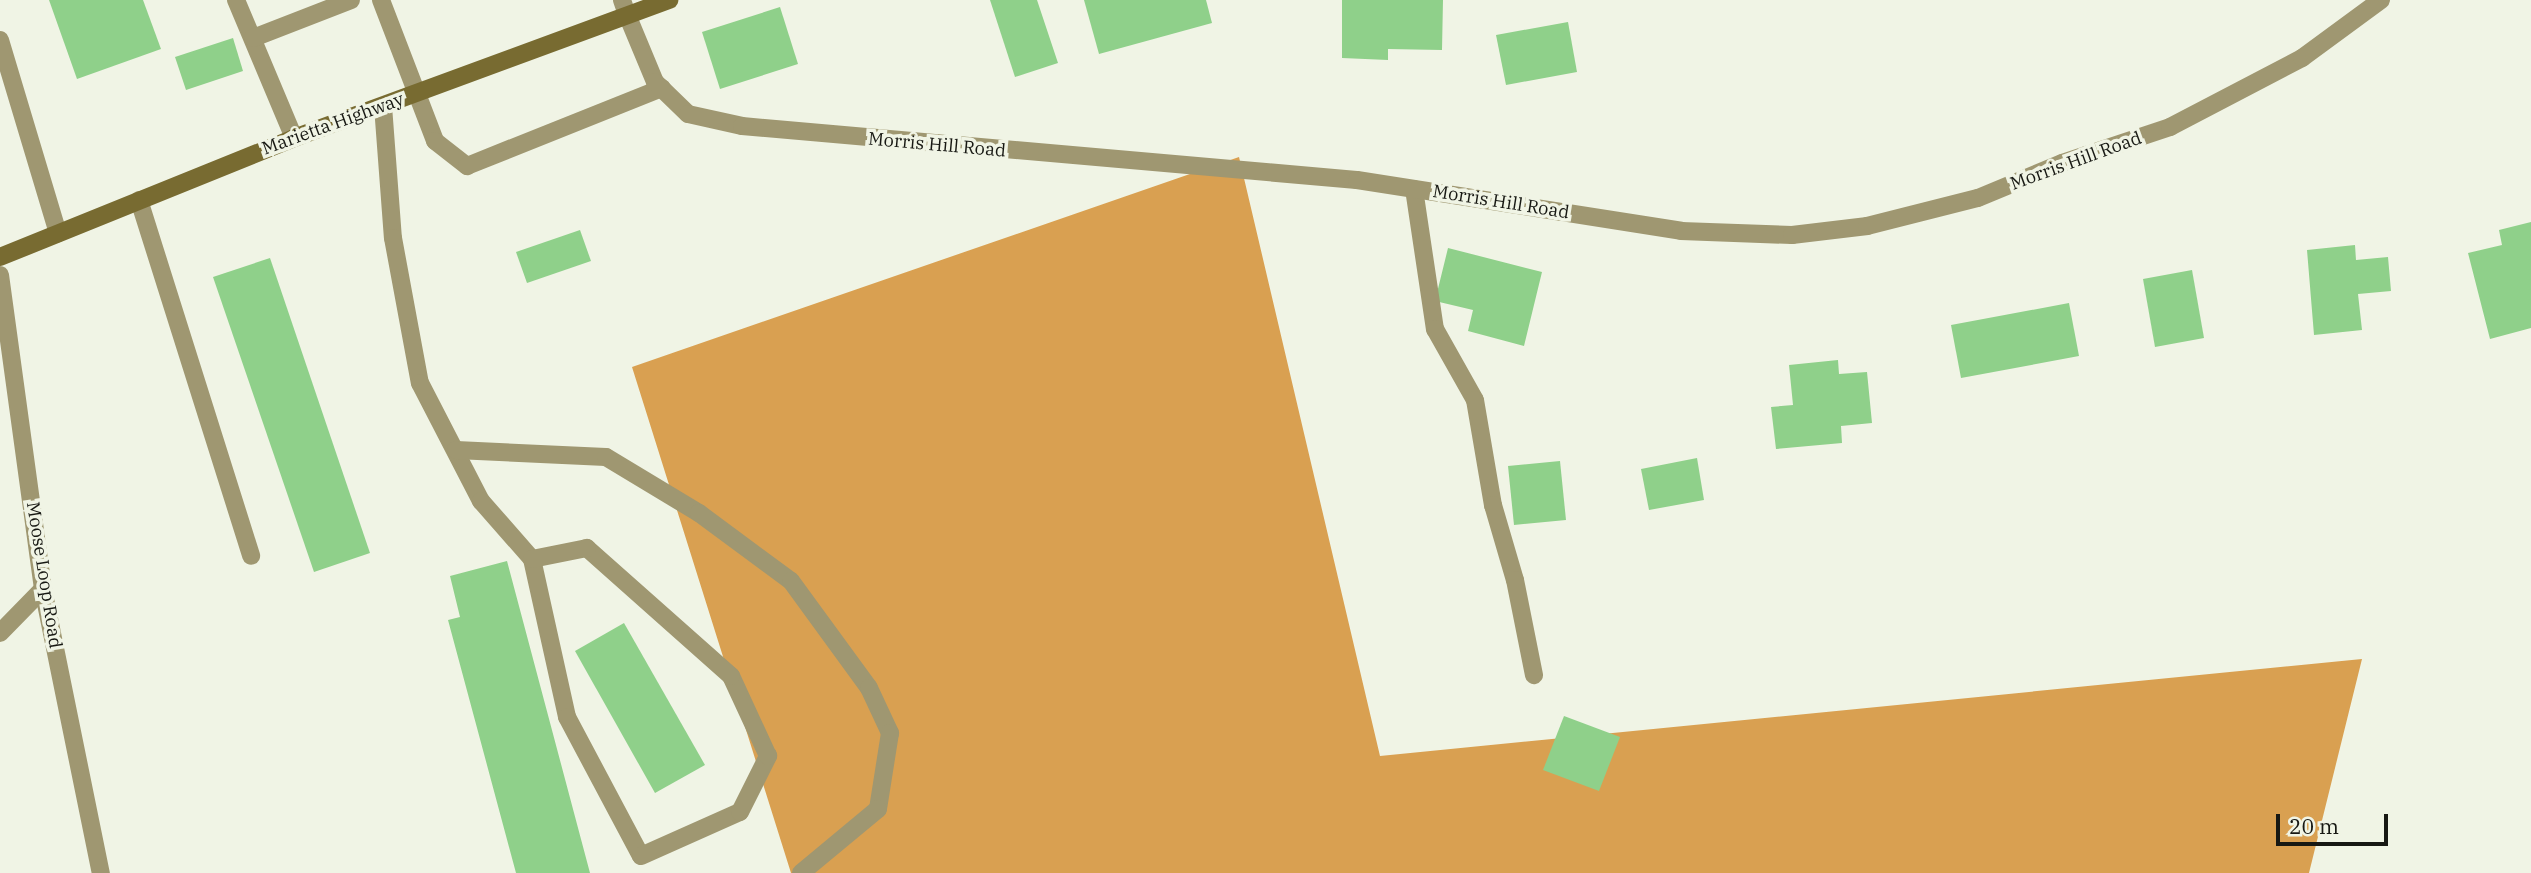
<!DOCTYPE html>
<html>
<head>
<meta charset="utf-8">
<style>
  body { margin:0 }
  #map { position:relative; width:2531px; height:873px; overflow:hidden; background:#f0f4e5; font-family:"IBM Plex Serif",serif }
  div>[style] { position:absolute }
  .forest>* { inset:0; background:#d9a051 }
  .building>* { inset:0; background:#8fd08a }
  .lane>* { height:18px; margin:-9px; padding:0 9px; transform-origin:9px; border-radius:9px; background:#9f9771 }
  .street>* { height:18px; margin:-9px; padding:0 9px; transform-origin:9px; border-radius:9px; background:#9f9771 }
  .secondary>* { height:18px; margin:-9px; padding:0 9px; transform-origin:9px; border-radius:9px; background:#786b31 }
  span { translate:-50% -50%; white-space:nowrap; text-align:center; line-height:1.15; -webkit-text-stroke:7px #f0f4e5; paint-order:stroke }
  .street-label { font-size:18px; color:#171813 }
  .scale { position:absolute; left:2276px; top:814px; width:112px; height:32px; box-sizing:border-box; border:4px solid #171813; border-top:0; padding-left:9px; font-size:21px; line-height:24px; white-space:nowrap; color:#171813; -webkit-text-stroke:5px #f0f4e5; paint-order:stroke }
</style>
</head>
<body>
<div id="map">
  <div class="forest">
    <div style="clip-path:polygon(1239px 157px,1380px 756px,2362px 659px,2309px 873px,791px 873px,632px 367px)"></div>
  </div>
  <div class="building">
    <div style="clip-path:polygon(49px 0,143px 0,161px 49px,77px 79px)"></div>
    <div style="clip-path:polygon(990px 0,1037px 0,1058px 63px,1015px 77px)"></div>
    <div style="clip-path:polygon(1084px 0,1206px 0,1212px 23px,1099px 54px)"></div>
    <div style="clip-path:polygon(1342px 0,1443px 0,1442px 50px,1388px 49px,1388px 60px,1342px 58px)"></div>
    <div style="clip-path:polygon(780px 7px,798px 64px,720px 89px,702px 32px)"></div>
    <div style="clip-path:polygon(1568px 22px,1577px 72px,1506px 85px,1496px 35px)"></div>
    <div style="clip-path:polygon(233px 38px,243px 71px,186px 90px,175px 57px)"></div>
    <div style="clip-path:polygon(2531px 222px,2531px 328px,2490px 339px,2468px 253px,2502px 245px,2499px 230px)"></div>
    <div style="clip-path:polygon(580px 230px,591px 261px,527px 283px,516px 252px)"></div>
    <div style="clip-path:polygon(2355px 245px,2356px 260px,2388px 257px,2391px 291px,2358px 294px,2362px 330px,2314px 335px,2307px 250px)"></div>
    <div style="clip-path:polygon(1448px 248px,1542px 272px,1524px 346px,1468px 331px,1473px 310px,1435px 301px)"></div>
    <div style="clip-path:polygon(270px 258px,370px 553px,314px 572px,213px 277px)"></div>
    <div style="clip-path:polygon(2192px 270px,2204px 338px,2155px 347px,2143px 279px)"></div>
    <div style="clip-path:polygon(2069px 303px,2079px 356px,1961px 378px,1951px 325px)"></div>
    <div style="clip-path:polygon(1838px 360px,1839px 374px,1867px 372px,1872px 423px,1841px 426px,1842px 443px,1776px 449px,1771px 407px,1793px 405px,1789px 365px)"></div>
    <div style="clip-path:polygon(1697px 458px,1704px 500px,1649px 510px,1641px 469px)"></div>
    <div style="clip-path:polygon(1560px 461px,1566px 520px,1514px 525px,1508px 466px)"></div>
    <div style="clip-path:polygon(507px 561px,590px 873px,516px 873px,448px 620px,460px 617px,450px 576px)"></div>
    <div style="clip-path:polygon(624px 623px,705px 765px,655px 793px,575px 651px)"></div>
    <div style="clip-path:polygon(1564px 716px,1620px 737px,1599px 791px,1543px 770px)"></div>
  </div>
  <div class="lane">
    <div style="left:236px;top:0;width:150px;rotate:67.2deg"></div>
    <div style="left:381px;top:0;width:151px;rotate:69deg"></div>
    <div style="left:435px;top:141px;width:41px;rotate:38deg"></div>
    <div style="left:467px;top:166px;width:210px;rotate:-21.8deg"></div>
    <div style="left:622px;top:0;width:18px;rotate:71deg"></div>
    <div style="left:253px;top:38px;width:105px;rotate:-21.2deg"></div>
    <div style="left:0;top:40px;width:202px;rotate:73.3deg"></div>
    <div style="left:383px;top:106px;width:132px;rotate:85.7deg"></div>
    <div style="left:393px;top:238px;width:147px;rotate:79.5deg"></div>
    <div style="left:420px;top:383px;width:133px;rotate:62.7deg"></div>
    <div style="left:481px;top:501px;width:77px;rotate:48.7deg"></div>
    <div style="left:532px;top:559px;width:162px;rotate:77.5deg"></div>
    <div style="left:567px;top:717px;width:157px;rotate:62deg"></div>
    <div style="left:641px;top:856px;width:108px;rotate:-24deg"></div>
    <div style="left:740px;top:812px;width:63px;rotate:-63.4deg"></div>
    <div style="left:768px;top:756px;width:88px;rotate:-114.8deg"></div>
    <div style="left:731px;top:676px;width:193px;rotate:-138.4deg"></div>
    <div style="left:587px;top:548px;width:56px;rotate:168.7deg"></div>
    <div style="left:1414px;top:189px;width:142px;rotate:81.5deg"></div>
    <div style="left:1435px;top:329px;width:81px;rotate:60.6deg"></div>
    <div style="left:1475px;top:400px;width:107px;rotate:80.3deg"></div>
    <div style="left:1493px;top:505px;width:78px;rotate:73.7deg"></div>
    <div style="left:1515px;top:580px;width:97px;rotate:78.7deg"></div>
    <div style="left:139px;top:200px;width:373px;rotate:72.5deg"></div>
    <div style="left:456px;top:450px;width:150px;rotate:2.7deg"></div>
    <div style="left:606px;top:457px;width:109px;rotate:31.1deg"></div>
    <div style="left:699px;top:513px;width:114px;rotate:36.5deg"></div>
    <div style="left:791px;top:581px;width:132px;rotate:53.9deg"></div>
    <div style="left:869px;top:688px;width:50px;rotate:65deg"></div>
    <div style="left:890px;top:733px;width:77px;rotate:99deg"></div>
    <div style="left:878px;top:809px;width:100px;rotate:140.3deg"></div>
    <div style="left:0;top:633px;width:62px;rotate:-45.7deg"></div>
  </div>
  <div class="street">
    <div style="left:628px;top:17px;width:70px;rotate:67.4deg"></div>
    <div style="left:655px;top:82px;width:46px;rotate:44.1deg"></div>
    <div style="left:688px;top:114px;width:55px;rotate:12.5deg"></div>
    <div style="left:742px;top:126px;width:617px;rotate:5.02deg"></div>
    <div style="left:1357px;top:180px;width:328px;rotate:8.9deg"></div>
    <div style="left:1681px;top:231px;width:111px;rotate:2.1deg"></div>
    <div style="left:1792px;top:235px;width:76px;rotate:-6.8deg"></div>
    <div style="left:1867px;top:226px;width:114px;rotate:-14.2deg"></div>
    <div style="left:1978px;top:198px;width:91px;rotate:-22.6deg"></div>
    <div style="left:2062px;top:163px;width:114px;rotate:-18.4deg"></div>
    <div style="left:2170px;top:127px;width:149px;rotate:-27.6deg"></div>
    <div style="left:2302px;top:58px;width:98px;rotate:-36.3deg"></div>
    <div style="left:0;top:275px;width:317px;rotate:82.2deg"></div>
    <div style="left:43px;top:589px;width:290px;rotate:78.5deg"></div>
  </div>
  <div class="secondary">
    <div style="left:0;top:257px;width:317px;rotate:-22deg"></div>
    <div style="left:294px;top:138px;width:400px;rotate:-20.2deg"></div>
  </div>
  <div class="street-label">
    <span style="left:333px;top:124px;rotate:-20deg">Marietta Highway</span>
    <span style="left:937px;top:145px;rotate:5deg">Morris Hill Road</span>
    <span style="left:2076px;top:161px;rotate:-20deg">Morris Hill Road</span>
    <span style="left:1501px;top:202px;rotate:9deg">Morris Hill Road</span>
    <span style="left:44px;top:575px;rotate:81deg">Moose Loop Road</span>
  </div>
  <div class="scale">20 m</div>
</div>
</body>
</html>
